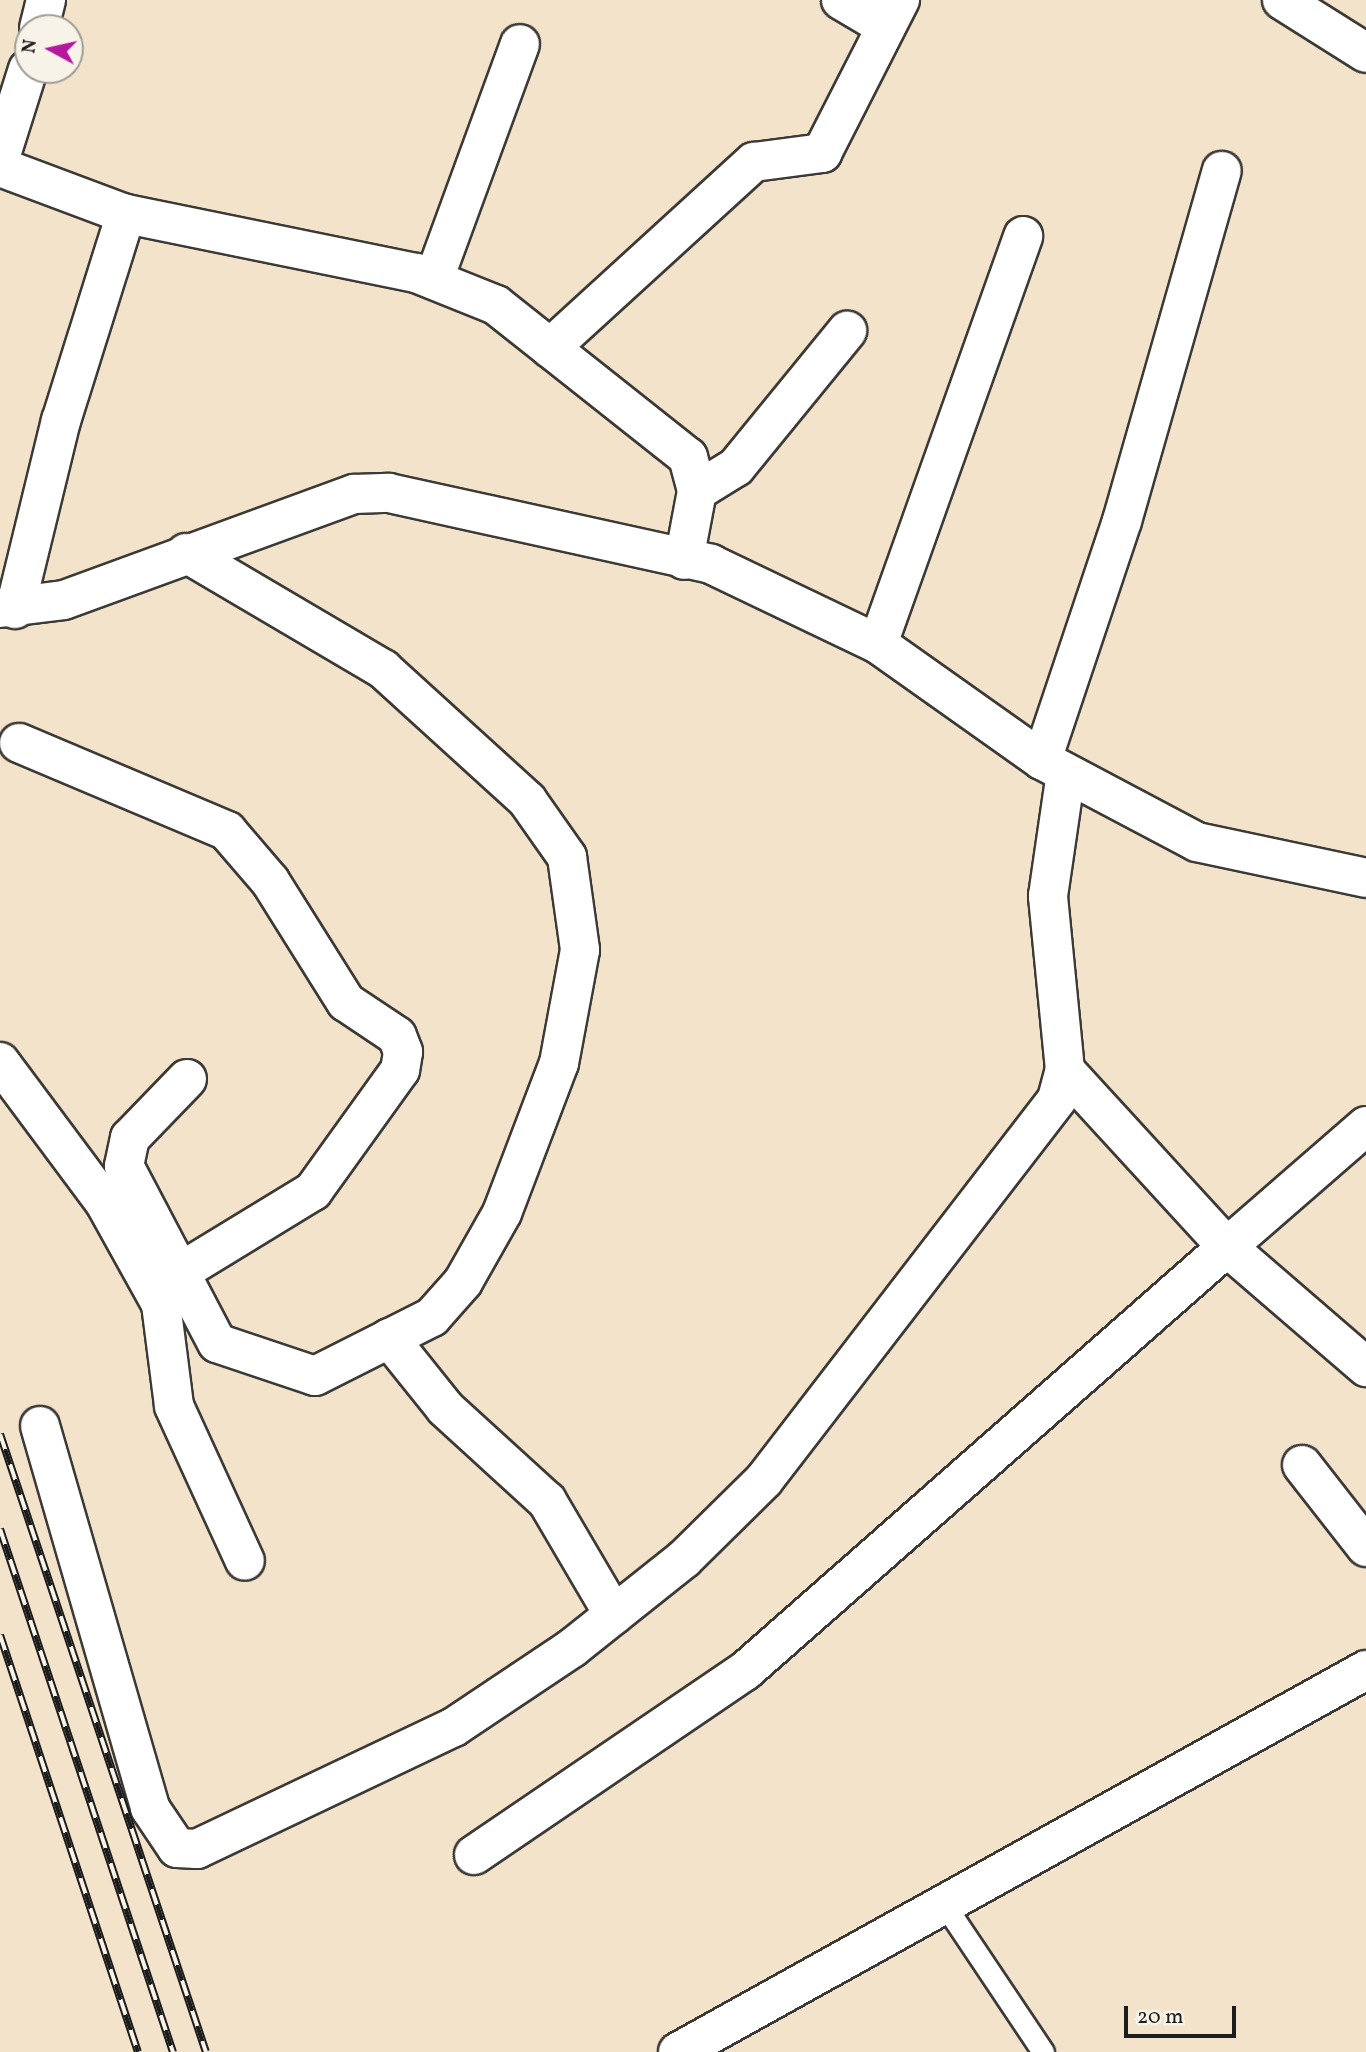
<!DOCTYPE html>
<html>
<head>
<meta charset="utf-8">
<style>
  body { margin:0 }
  #map { position:relative; width:1366px; height:2052px; overflow:hidden; background:#f2e3ca; font-family:Vollkorn,serif }
  div>[style] { position:absolute }
  .roads { filter:drop-shadow(2px 0 #3c3a36) drop-shadow(-2px 0 #3c3a36) drop-shadow(0 2px #3c3a36) drop-shadow(0 -2px #3c3a36) }
  .service>* { height:21px; margin:-10.5px; padding:0 10.5px; transform-origin:10.5px; border-radius:10.5px; background:#fff }
  .minor>* { height:38px; margin:-19px; padding:0 19px; transform-origin:19px; border-radius:19px; background:#fff }
  .rail>* { height:8px; margin-top:-4px; transform-origin:0; background:repeating-linear-gradient(90deg,#f7f3e8 0 16px,#1c1c1c 0 32px); box-sizing:border-box; border-block:2px solid #1c1c1c }
  span { translate:-50% -50%; white-space:nowrap; text-align:center; line-height:1.15; -webkit-text-stroke:5px #f7f3e8; paint-order:stroke }
  .north { position:absolute; left:14px; top:14px; width:70px; height:70px; box-sizing:border-box; background:#f7f3e8; border:2px solid #9f9d96; border-radius:50%; rotate:278deg; font-size:19px; font-weight:700; line-height:28px; text-align:center; color:#1c1c1c }
  .north::after { content:''; display:block; margin:auto; width:24px; height:32px; background:#b5179e; clip-path:polygon(50% 0,100% 100%,50% 72%,0 100%) }
  .scale { position:absolute; left:1124px; top:2006px; width:112px; height:32px; box-sizing:border-box; border:4px solid #1c1c1c; border-top:0; padding-left:9px; font-size:21px; line-height:24px; white-space:nowrap; color:#1c1c1c; -webkit-text-stroke:5px #f7f3e8; paint-order:stroke }
</style>
</head>
<body>
<div id="map">
  <div class="roads">
    <div class="service">
      <div style="left:944px;top:1904px;width:178px;rotate:56.2deg"></div>
    </div>
    <div class="minor">
      <div style="left:841px;top:0;width:51px;rotate:30.6deg"></div>
      <div style="left:1282px;top:0;width:99px;rotate:32.2deg"></div>
      <div style="left:39px;top:28px;width:29px;rotate:-76deg"></div>
      <div style="left:0;top:158px;width:93px;rotate:-72.5deg"></div>
      <div style="left:0;top:167px;width:134px;rotate:20.5deg"></div>
      <div style="left:126px;top:214px;width:296px;rotate:11.5deg"></div>
      <div style="left:416px;top:273px;width:86px;rotate:21.8deg"></div>
      <div style="left:496px;top:305px;width:245px;rotate:38.4deg"></div>
      <div style="left:688px;top:457px;width:35px;rotate:75deg"></div>
      <div style="left:697px;top:491px;width:70px;rotate:100.7deg"></div>
      <div style="left:434px;top:279px;width:250px;rotate:-69.9deg"></div>
      <div style="left:550px;top:348px;width:276px;rotate:-42.4deg"></div>
      <div style="left:754px;top:162px;width:69px;rotate:-7.5deg"></div>
      <div style="left:822px;top:153px;width:172px;rotate:-63deg"></div>
      <div style="left:697px;top:491px;width:46px;rotate:-31.6deg"></div>
      <div style="left:736px;top:467px;width:176px;rotate:-50.8deg"></div>
      <div style="left:186px;top:553px;width:229px;rotate:30.5deg"></div>
      <div style="left:383px;top:669px;width:195px;rotate:42.3deg"></div>
      <div style="left:527px;top:800px;width:70px;rotate:54.9deg"></div>
      <div style="left:567px;top:857px;width:94px;rotate:82deg"></div>
      <div style="left:580px;top:950px;width:115px;rotate:100.5deg"></div>
      <div style="left:559px;top:1063px;width:160px;rotate:110.8deg"></div>
      <div style="left:502px;top:1213px;width:79px;rotate:119.5deg"></div>
      <div style="left:463px;top:1282px;width:47px;rotate:131.5deg"></div>
      <div style="left:432px;top:1317px;width:131px;rotate:153.2deg"></div>
      <div style="left:315px;top:1376px;width:103px;rotate:-161.4deg"></div>
      <div style="left:217px;top:1343px;width:200px;rotate:-117.7deg"></div>
      <div style="left:124px;top:1166px;width:29px;rotate:-78deg"></div>
      <div style="left:130px;top:1138px;width:82px;rotate:-46deg"></div>
      <div style="left:0;top:608px;width:64px;rotate:-7.1deg"></div>
      <div style="left:64px;top:600px;width:309px;rotate:-20.1deg"></div>
      <div style="left:354px;top:494px;width:35px;rotate:-2deg"></div>
      <div style="left:389px;top:493px;width:330px;rotate:12.4deg"></div>
      <div style="left:711px;top:564px;width:185px;rotate:25.6deg"></div>
      <div style="left:878px;top:644px;width:201px;rotate:35.3deg"></div>
      <div style="left:1042px;top:760px;width:175px;rotate:27.9deg"></div>
      <div style="left:1197px;top:842px;width:173px;rotate:12deg"></div>
      <div style="left:15px;top:609px;width:194px;rotate:-76.3deg"></div>
      <div style="left:61px;top:421px;width:217px;rotate:-72.6deg"></div>
      <div style="left:878px;top:644px;width:433px;rotate:-70.4deg"></div>
      <div style="left:19px;top:743px;width:226px;rotate:22.9deg"></div>
      <div style="left:227px;top:831px;width:66px;rotate:49.3deg"></div>
      <div style="left:270px;top:881px;width:143px;rotate:57.9deg"></div>
      <div style="left:346px;top:1002px;width:61px;rotate:33.7deg"></div>
      <div style="left:397px;top:1036px;width:17px;rotate:69deg"></div>
      <div style="left:403px;top:1052px;width:18px;rotate:99deg"></div>
      <div style="left:400px;top:1070px;width:149px;rotate:125.7deg"></div>
      <div style="left:313px;top:1191px;width:159px;rotate:148.6deg"></div>
      <div style="left:1042px;top:760px;width:252px;rotate:-71.5deg"></div>
      <div style="left:1122px;top:521px;width:364px;rotate:-74.1deg"></div>
      <div style="left:0;top:1062px;width:176px;rotate:53.3deg"></div>
      <div style="left:105px;top:1203px;width:115px;rotate:61deg"></div>
      <div style="left:161px;top:1304px;width:103px;rotate:82.7deg"></div>
      <div style="left:174px;top:1406px;width:170px;rotate:65.4deg"></div>
      <div style="left:1366px;top:1126px;width:184px;rotate:139deg"></div>
      <div style="left:1227px;top:1247px;width:184px;rotate:40.8deg"></div>
      <div style="left:389px;top:1338px;width:90px;rotate:51.3deg"></div>
      <div style="left:445px;top:1408px;width:138px;rotate:42.4deg"></div>
      <div style="left:547px;top:1501px;width:132px;rotate:59.6deg"></div>
      <div style="left:40px;top:1426px;width:398px;rotate:73.9deg"></div>
      <div style="left:150px;top:1808px;width:48px;rotate:56deg"></div>
      <div style="left:177px;top:1848px;width:20px;rotate:3deg"></div>
      <div style="left:197px;top:1849px;width:284px;rotate:-25.4deg"></div>
      <div style="left:454px;top:1727px;width:142px;rotate:-33.8deg"></div>
      <div style="left:572px;top:1648px;width:143px;rotate:-38.5deg"></div>
      <div style="left:684px;top:1559px;width:112px;rotate:-44.6deg"></div>
      <div style="left:764px;top:1480px;width:481px;rotate:-52.4deg"></div>
      <div style="left:1057px;top:1099px;width:30px;rotate:-75deg"></div>
      <div style="left:1065px;top:1070px;width:175px;rotate:-95.6deg"></div>
      <div style="left:1048px;top:896px;width:124px;rotate:-81.7deg"></div>
      <div style="left:1302px;top:1465px;width:104px;rotate:52deg"></div>
      <div style="left:474px;top:1855px;width:328px;rotate:-34.2deg"></div>
      <div style="left:745px;top:1671px;width:642px;rotate:-41.34deg"></div>
      <div style="left:1227px;top:1247px;width:240px;rotate:-132.5deg"></div>
      <div style="left:678px;top:2052px;width:787px;rotate:-29.04deg"></div>
    </div>
  </div>
  <div class="rail">
    <div style="left:0;top:1434px;width:651px;rotate:71.57deg"></div>
    <div style="left:0;top:1529px;width:551px;rotate:71.7deg"></div>
    <div style="left:0;top:1635px;width:439px;rotate:71.7deg"></div>
  </div>
  <div class="north">N</div>
  <div class="scale">20 m</div>
</div>
</body>
</html>
